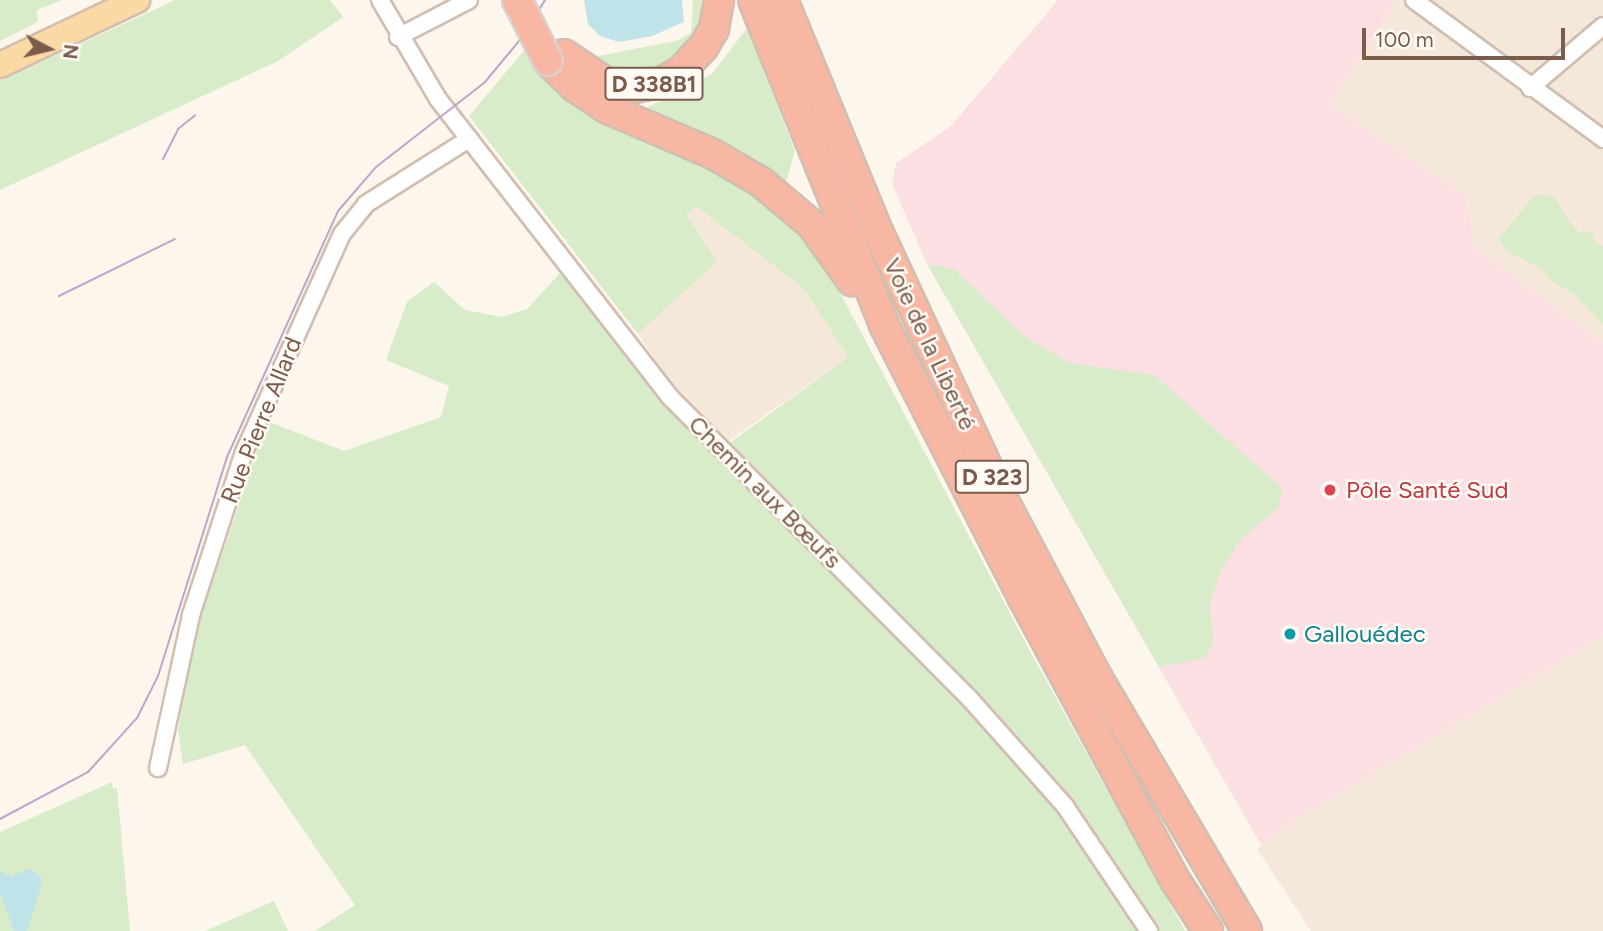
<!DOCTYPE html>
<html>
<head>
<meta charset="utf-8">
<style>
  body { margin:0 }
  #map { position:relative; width:1603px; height:931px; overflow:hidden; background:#fdf6ec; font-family:Figtree,sans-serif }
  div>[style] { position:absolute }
  .residential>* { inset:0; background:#f5e8da }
  .medical>* { inset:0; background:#fbdfe3 }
  .green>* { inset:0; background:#d8ecc9 }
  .water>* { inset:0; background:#bfe3e8 }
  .roads { filter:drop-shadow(2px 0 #d1beb0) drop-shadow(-2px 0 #d1beb0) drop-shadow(0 2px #d1beb0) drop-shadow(0 -2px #d1beb0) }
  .street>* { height:16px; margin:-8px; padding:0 8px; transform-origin:8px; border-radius:8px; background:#fff }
  .primary>* { height:24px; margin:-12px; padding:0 12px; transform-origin:12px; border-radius:12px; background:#fbd9a5 }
  .highway>* { height:28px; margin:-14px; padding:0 14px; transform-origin:14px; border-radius:14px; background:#f7b7a3 }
  .tram>* { height:2px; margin:-1px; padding:0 1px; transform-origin:1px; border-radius:1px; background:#b9a8c9 }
  .bridges { filter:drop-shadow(2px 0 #dad1cd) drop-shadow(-2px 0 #dad1cd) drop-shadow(0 2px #dad1cd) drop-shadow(0 -2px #dad1cd) }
  .highway-bridge>* { height:28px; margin:-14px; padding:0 14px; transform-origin:14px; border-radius:14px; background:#f7b7a3 }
  .dots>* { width:19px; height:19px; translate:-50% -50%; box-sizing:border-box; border:4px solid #fffaf3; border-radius:50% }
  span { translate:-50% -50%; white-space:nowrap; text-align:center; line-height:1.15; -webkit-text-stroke:5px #fffaf3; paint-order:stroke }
  .shield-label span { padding:2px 5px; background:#fffaf3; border:2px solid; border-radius:5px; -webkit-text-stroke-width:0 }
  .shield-label { font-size:23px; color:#7a5c4d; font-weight:700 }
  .street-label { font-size:24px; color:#7a5c4d }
  .health-label { font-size:24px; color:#be3a42 }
  .left { translate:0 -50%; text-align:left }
  .culture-label { font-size:24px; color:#0d838f }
  .north { position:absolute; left:14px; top:14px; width:70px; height:70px; -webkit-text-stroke:5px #fffaf3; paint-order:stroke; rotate:97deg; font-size:19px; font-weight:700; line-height:28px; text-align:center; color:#7a5c4d }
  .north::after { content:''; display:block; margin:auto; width:24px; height:32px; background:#7a5c4d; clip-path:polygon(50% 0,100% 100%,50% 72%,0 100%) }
  .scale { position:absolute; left:1362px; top:28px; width:203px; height:32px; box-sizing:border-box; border:4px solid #7a5c4d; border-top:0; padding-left:9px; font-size:21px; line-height:24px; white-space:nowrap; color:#7a5c4d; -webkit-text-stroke:5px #fffaf3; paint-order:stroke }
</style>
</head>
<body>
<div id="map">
  <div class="residential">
    <div style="clip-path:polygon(1389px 0,1603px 0,1603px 343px,1474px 248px,1466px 197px,1329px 104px,1394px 5px)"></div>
    <div style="clip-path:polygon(697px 207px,804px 289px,848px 357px,726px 443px,679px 397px,638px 334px,717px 262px,686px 214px)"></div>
    <div style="clip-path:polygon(1603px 636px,1603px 931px,1311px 931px,1257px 849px,1286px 825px)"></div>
  </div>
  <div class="medical">
    <div style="clip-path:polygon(1058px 0,1389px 0,1394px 5px,1329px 104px,1466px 197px,1474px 248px,1603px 343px,1603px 636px,1286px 825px,1261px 845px,927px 264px,892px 184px,896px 163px,951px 126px)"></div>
  </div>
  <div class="green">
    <div style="clip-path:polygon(0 0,62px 0,37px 10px,38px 22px,0 41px)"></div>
    <div style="clip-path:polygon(175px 0,330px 0,343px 17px,278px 61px,0 190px,0 81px)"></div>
    <div style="clip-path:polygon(693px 0,704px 0,704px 26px,684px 54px,658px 68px,627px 74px,594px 65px,598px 56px,676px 41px,691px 33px)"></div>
    <div style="clip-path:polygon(747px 28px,795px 151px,786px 182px,745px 154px,649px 117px,648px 107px,712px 74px)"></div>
    <div style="clip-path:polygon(528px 46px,682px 156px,735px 180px,774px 206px,818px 251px,1031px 653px,1185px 931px,315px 931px,355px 905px,245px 745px,183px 764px,178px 730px,191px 646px,267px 421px,344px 451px,441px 417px,449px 386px,386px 360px,407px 302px,434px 282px,465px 310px,502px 317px,527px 309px,561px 272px,660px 397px,713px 455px,848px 357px,804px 289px,697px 207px,686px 214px,717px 262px,638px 334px,469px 116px)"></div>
    <div style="clip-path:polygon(1541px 194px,1554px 197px,1574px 228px,1582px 234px,1592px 232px,1594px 241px,1603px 247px,1603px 325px,1574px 294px,1554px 283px,1537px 266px,1510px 253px,1498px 240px,1532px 198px)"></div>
    <div style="clip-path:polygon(927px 264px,954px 269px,1024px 336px,1069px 363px,1154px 375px,1282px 488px,1279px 507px,1241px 539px,1219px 574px,1210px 605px,1213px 643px,1205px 658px,1159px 667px)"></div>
    <div style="clip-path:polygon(112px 782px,113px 789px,117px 788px,130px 931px,0 931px,0 832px)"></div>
    <div style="clip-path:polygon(274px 901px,288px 931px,205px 931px)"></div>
  </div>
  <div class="water">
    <div style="clip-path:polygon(584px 0,682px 0,684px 22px,652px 36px,619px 42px,600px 36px,588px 24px)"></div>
    <div style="clip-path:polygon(30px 869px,41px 877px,41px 887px,27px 931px,14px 931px,0 893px,0 871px,11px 876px)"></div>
  </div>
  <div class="roads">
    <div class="street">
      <div style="left:380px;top:0;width:115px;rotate:59.6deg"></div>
      <div style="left:438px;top:99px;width:378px;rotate:52.1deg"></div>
      <div style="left:670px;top:397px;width:426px;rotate:45.2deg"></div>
      <div style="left:970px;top:699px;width:143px;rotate:48.4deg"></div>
      <div style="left:1065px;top:806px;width:151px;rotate:56.1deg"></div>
      <div style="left:1414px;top:0;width:235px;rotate:36.3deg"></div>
      <div style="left:398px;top:37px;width:80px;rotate:-27.5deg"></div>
      <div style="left:1530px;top:88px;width:96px;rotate:-40.3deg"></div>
      <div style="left:158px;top:768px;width:157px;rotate:-77.8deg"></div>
      <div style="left:191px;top:615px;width:171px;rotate:-72deg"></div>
      <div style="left:244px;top:452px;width:239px;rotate:-65.8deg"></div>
      <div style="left:342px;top:234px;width:38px;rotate:-51deg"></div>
      <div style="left:366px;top:204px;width:122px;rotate:-32.3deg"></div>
    </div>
    <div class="primary">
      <div style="left:0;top:65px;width:152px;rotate:-25.4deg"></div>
    </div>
    <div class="highway">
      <div style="left:753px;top:0;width:350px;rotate:68deg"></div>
      <div style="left:884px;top:325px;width:306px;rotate:63deg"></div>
      <div style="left:1023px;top:598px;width:320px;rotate:61.7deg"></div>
      <div style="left:1175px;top:880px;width:61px;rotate:57.1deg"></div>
      <div style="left:783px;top:0;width:245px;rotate:67.7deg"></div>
      <div style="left:876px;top:227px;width:288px;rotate:65.1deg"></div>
      <div style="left:997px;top:488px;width:214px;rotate:62.1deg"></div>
      <div style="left:1097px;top:677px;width:295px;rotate:59.4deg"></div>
      <div style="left:564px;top:54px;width:52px;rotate:34deg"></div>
      <div style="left:607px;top:83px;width:28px;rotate:10deg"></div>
      <div style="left:635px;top:88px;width:25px;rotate:-12deg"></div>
      <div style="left:659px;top:83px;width:24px;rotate:-28deg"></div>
      <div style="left:680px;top:72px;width:35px;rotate:-47deg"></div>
      <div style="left:704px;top:46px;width:20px;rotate:-60deg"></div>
      <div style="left:714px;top:29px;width:29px;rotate:-80deg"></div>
      <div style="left:548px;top:61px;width:37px;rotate:44deg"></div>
      <div style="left:575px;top:87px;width:40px;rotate:34deg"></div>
      <div style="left:608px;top:109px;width:114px;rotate:23.2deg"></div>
      <div style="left:713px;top:154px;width:56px;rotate:30.3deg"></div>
      <div style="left:761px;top:182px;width:67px;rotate:40.1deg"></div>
      <div style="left:812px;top:225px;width:69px;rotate:54.5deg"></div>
    </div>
  </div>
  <div class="tram">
    <div style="left:163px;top:159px;width:34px;rotate:-63deg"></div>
    <div style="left:178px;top:129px;width:22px;rotate:-39deg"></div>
    <div style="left:59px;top:296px;width:129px;rotate:-26.2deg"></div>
    <div style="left:0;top:819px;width:100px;rotate:-28.1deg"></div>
    <div style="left:88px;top:772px;width:73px;rotate:-47.8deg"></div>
    <div style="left:137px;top:718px;width:47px;rotate:-63.4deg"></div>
    <div style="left:158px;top:676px;width:230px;rotate:-72.5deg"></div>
    <div style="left:227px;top:457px;width:270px;rotate:-65.7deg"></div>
    <div style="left:338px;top:211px;width:58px;rotate:-49.2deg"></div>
    <div style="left:376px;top:167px;width:138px;rotate:-37.9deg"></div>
    <div style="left:485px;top:82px;width:60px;rotate:-50.4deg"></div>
    <div style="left:523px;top:36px;width:42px;rotate:-58.6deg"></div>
  </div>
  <div class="bridges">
    <div class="highway-bridge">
      <div style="left:517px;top:0;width:68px;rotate:63.1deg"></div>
    </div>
  </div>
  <div class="dots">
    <div style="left:1330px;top:490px;background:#e0444e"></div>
    <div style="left:1290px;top:634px;background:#0f9aa8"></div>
  </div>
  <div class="shield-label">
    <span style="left:654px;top:84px">D 338B1</span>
    <span style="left:992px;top:477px">D 323</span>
  </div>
  <div class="street-label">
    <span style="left:930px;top:344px;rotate:65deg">Voie de la Liberté</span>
    <span style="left:261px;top:420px;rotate:-68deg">Rue Pierre Allard</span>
    <span style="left:765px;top:492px;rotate:45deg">Chemin aux Bœufs</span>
  </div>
  <div class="health-label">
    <span class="left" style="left:1346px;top:490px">Pôle Santé Sud</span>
  </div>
  <div class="culture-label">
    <span class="left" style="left:1304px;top:634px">Gallouédec</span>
  </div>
  <div class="north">N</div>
  <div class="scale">100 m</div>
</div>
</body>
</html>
